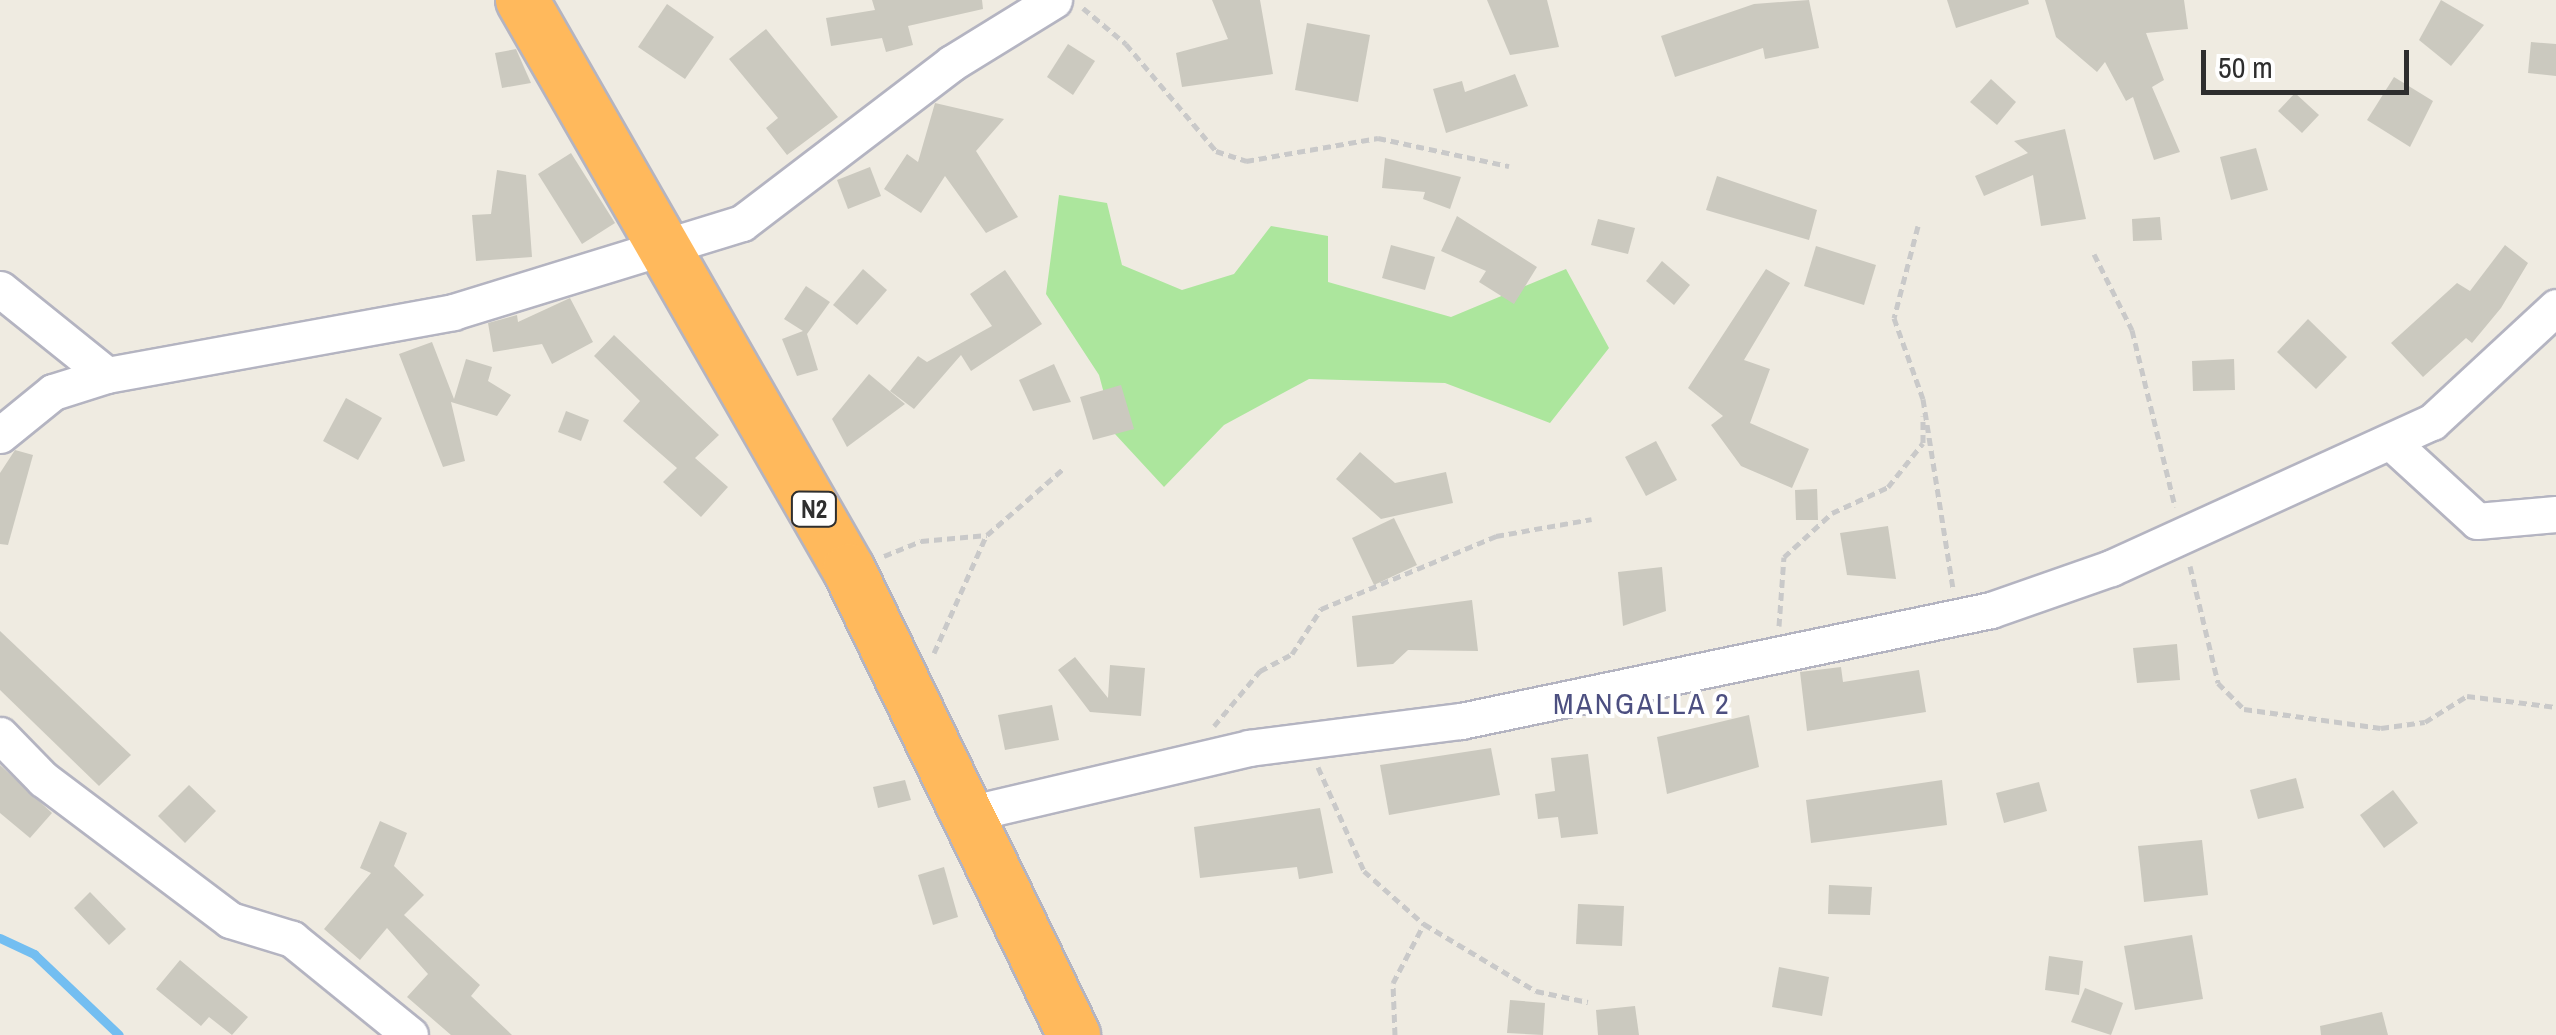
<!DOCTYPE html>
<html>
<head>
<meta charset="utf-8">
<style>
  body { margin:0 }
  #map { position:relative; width:2556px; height:1035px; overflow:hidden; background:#efebe1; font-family:"Archivo Narrow",sans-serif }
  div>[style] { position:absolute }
  .green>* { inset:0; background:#ace69d }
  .stream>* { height:9px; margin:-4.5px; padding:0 4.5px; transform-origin:4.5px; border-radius:4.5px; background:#73bef1 }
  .building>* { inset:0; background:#cbc9bf }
  .path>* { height:5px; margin-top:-2.5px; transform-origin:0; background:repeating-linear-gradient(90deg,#c9c9c9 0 8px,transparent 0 13px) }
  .roads { filter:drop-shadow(2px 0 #b4b4c1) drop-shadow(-2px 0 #b4b4c1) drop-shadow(0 2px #b4b4c1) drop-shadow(0 -2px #b4b4c1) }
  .minor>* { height:35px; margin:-17.5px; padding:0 17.5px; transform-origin:17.5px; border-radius:17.5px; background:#fff }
  .highway>* { height:52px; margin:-26px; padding:0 26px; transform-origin:26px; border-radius:26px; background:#ffb95c }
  span { translate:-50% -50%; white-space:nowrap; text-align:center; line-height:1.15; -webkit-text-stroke:8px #fff; paint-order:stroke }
  .shield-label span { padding:2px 8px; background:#fff; border:2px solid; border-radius:8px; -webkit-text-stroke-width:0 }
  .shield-label { font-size:25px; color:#2e2e2e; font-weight:700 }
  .neighbourhood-label { font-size:30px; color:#4c4f80; letter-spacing:2.5px }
  .scale { position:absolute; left:2201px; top:50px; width:208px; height:45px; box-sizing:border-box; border:5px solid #2e2e2e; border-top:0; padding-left:12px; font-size:30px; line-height:35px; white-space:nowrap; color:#2e2e2e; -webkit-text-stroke:8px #fff; paint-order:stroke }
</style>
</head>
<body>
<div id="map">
  <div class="green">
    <div style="clip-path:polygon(1059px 195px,1107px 203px,1122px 265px,1182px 290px,1234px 274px,1271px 226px,1328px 236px,1328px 282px,1451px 317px,1566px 269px,1609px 348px,1550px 423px,1445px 383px,1309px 379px,1224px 425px,1164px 487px,1115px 434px,1099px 375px,1046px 294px)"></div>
  </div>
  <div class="stream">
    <div style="left:0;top:938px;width:38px;rotate:25deg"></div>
    <div style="left:34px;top:954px;width:117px;rotate:43.6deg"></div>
  </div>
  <div class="building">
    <div style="clip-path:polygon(872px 0,982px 0,983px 9px,908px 26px,913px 45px,886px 52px,882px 38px,831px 46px,826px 18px,875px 10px)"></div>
    <div style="clip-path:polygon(1212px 0,1260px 0,1273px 74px,1182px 87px,1176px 53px,1228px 39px)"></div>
    <div style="clip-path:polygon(1487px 0,1547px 0,1559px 47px,1510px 55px)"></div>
    <div style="clip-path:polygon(1809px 0,1819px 48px,1765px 59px,1763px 48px,1675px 77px,1661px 36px,1754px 4px)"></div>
    <div style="clip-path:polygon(1947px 0,2028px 0,2029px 4px,1956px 28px)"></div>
    <div style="clip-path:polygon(2045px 0,2184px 0,2188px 29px,2146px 33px,2164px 80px,2152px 87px,2180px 152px,2154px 160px,2133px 97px,2126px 101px,2105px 62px,2097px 72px,2056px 37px)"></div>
    <div style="clip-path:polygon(2441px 0,2484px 25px,2451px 66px,2419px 40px)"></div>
    <div style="clip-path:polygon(667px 4px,714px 37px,685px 79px,638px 47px)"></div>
    <div style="clip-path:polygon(1307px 23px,1370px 35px,1358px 102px,1295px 90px)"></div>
    <div style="clip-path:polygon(766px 29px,838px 117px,787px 155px,766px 128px,778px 118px,729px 59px)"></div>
    <div style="clip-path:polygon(2531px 42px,2556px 44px,2556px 76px,2528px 73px)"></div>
    <div style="clip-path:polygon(1068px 44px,1095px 61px,1073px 95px,1047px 77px)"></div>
    <div style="clip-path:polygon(516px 49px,531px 83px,502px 88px,495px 53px)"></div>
    <div style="clip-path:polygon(1515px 74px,1528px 106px,1446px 133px,1433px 89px,1462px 81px,1465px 92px)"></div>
    <div style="clip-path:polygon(2394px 77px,2433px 101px,2410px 147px,2367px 120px)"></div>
    <div style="clip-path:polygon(1991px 79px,2016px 102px,1997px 125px,1970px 102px)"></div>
    <div style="clip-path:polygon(2295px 93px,2319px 115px,2302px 133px,2278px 111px)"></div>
    <div style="clip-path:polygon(935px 103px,1004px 119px,976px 151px,1018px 217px,986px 233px,945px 176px,921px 213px,884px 189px,907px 154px,918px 162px)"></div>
    <div style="clip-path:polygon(2065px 129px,2086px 219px,2041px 226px,2033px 175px,1984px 196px,1975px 176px,2028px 153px,2014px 141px)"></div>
    <div style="clip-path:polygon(2256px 148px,2268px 190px,2231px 200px,2220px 157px)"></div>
    <div style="clip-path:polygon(571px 153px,615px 223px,582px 244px,538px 174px)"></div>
    <div style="clip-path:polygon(1385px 158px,1461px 177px,1450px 209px,1423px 199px,1425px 192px,1382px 188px)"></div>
    <div style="clip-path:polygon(870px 167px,881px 196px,848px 209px,837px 180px)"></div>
    <div style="clip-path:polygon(497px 170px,526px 175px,532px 257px,476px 261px,472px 215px,491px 214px)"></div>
    <div style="clip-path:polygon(1717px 176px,1817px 210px,1809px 240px,1706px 210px)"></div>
    <div style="clip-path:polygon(1457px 216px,1537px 267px,1514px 304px,1479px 282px,1486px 271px,1441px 251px)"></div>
    <div style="clip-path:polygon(2160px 217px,2162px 240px,2133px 241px,2132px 219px)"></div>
    <div style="clip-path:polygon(1598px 219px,1635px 228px,1628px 254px,1591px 245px)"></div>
    <div style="clip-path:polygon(1391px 245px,1435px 257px,1425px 290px,1382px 278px)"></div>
    <div style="clip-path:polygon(2505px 245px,2528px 263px,2501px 308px,2472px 343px,2466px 338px,2423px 377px,2391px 343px,2457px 283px,2470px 291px)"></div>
    <div style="clip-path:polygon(1816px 246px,1876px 265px,1864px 305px,1804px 286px)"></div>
    <div style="clip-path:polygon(1662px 261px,1690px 285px,1674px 305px,1646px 281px)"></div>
    <div style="clip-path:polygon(863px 269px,887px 290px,857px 325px,833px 305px)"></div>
    <div style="clip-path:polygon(1766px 269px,1790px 283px,1744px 360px,1770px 369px,1750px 423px,1809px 449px,1792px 488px,1741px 466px,1711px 425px,1723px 416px,1688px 388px)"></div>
    <div style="clip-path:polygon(1005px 270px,1042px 324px,971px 371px,961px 355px,914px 409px,890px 391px,918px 356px,927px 362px,992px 326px,970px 294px)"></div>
    <div style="clip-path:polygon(806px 286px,830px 302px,807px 334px,818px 370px,797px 376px,782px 339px,803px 331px,784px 319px)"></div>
    <div style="clip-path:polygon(570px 298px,593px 342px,552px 364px,542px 344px,493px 352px,488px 323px,517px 315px,518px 322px)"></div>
    <div style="clip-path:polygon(2308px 319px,2347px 357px,2316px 389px,2277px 352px)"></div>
    <div style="clip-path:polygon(614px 335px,719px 435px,695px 458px,728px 487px,701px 517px,663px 482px,677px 468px,623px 421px,640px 401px,594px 356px)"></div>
    <div style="clip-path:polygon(432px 342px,454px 399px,466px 359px,492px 367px,488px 381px,511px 395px,497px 416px,451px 402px,465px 461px,443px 467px,399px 354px)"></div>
    <div style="clip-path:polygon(2234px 359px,2235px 390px,2193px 391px,2192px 361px)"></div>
    <div style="clip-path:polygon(1054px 364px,1071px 402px,1033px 411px,1019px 380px)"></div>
    <div style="clip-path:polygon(869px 374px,905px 404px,847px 447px,832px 419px)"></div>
    <div style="clip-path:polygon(1121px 385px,1134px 429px,1093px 440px,1080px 397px)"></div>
    <div style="clip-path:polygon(346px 398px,382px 418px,358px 460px,323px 441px)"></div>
    <div style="clip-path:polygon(566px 411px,589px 420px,581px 441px,558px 432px)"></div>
    <div style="clip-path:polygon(1656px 441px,1677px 480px,1646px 496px,1625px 457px)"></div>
    <div style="clip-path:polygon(15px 450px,33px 455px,8px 545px,0 544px,0 473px)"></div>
    <div style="clip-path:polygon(1360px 452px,1395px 483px,1446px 472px,1453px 503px,1381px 519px,1336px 479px)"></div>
    <div style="clip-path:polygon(1817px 489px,1818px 520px,1796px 520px,1795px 490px)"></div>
    <div style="clip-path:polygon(1394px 518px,1417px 565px,1374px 585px,1352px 538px)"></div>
    <div style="clip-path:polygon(1888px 526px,1896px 579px,1847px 575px,1840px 533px)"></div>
    <div style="clip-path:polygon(1662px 567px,1666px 611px,1623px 626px,1618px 572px)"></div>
    <div style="clip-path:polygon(1472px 600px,1478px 651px,1408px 650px,1393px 664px,1357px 667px,1352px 616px)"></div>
    <div style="clip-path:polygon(0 631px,131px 755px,99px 786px,0 690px)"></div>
    <div style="clip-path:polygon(2177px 644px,2180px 680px,2137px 683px,2133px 648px)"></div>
    <div style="clip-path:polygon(1075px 657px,1108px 698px,1110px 665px,1145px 668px,1141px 716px,1090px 712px,1058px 670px)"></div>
    <div style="clip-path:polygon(1841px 667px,1843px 682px,1919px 670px,1926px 712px,1807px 731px,1800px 672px)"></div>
    <div style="clip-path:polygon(1052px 705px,1059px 740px,1005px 750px,998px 715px)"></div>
    <div style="clip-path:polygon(1749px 715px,1759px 767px,1667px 794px,1657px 737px)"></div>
    <div style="clip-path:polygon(1491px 748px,1500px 795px,1389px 815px,1380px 765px)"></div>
    <div style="clip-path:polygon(1588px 754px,1598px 834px,1561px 838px,1558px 817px,1538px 819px,1535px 794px,1555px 791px,1551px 758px)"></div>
    <div style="clip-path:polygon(0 765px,52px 813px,30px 838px,0 813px)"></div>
    <div style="clip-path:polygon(2296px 778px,2304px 808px,2258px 819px,2250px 790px)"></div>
    <div style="clip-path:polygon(905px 780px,911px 800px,878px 808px,873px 787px)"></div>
    <div style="clip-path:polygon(1942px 780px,1947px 825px,1811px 843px,1806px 800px)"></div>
    <div style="clip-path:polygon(2039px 782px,2047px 811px,2004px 823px,1996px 793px)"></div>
    <div style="clip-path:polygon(189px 785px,216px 811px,185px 843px,158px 816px)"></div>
    <div style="clip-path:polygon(2393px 790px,2418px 823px,2384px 848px,2360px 815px)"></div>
    <div style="clip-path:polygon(1320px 808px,1333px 873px,1299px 879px,1297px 867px,1200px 878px,1194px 827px)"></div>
    <div style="clip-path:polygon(380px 821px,407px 833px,394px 866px,424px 895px,404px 915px,480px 985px,471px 996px,512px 1035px,451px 1035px,407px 997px,428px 974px,387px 928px,360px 960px,324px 929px,371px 873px,360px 868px)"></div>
    <div style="clip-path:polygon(2202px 840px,2208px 895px,2144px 902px,2138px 846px)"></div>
    <div style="clip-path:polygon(944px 867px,958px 917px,933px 925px,918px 875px)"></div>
    <div style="clip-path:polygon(1829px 885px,1872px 887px,1870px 915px,1828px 914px)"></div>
    <div style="clip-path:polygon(90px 892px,126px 929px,109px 945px,74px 908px)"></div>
    <div style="clip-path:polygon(1578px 904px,1624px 906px,1622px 946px,1576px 944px)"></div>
    <div style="clip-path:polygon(2192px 935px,2203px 999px,2135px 1010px,2124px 946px)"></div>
    <div style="clip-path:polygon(2049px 956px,2083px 961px,2079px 995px,2045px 990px)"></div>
    <div style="clip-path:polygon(180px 960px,248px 1017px,232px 1035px,209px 1017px,201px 1026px,156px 989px)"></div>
    <div style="clip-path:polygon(1779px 967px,1829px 977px,1822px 1016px,1772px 1007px)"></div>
    <div style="clip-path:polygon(2085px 988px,2123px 1003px,2111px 1035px,2071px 1022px)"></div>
    <div style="clip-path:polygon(1510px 1000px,1545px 1003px,1543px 1035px,1507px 1033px)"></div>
    <div style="clip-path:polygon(1635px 1006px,1639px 1035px,1598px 1035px,1596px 1010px)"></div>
    <div style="clip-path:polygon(2382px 1012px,2388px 1035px,2321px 1035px,2320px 1026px)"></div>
  </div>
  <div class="path">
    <div style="left:1083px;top:8px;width:56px;rotate:39.9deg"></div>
    <div style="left:1126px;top:44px;width:140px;rotate:49.9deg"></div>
    <div style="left:1216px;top:151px;width:32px;rotate:18deg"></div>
    <div style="left:1246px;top:161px;width:134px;rotate:-9.9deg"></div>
    <div style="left:1378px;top:138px;width:134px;rotate:12.1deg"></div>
    <div style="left:1918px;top:226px;width:95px;rotate:104.6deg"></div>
    <div style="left:1894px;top:318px;width:86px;rotate:70.3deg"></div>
    <div style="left:1923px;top:399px;width:192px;rotate:81deg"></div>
    <div style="left:2094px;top:254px;width:85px;rotate:63.4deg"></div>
    <div style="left:2132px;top:330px;width:182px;rotate:76.3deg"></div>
    <div style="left:884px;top:556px;width:40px;rotate:-22deg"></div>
    <div style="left:921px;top:541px;width:66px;rotate:-5.2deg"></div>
    <div style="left:987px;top:535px;width:102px;rotate:-41deg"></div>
    <div style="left:2190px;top:566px;width:120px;rotate:76.5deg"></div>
    <div style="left:2218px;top:683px;width:37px;rotate:45deg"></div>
    <div style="left:2244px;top:709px;width:138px;rotate:7.9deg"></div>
    <div style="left:2381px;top:728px;width:44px;rotate:-7.8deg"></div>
    <div style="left:2425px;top:722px;width:49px;rotate:-31.8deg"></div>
    <div style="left:2467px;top:696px;width:90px;rotate:7deg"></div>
    <div style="left:1779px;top:626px;width:69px;rotate:-85.9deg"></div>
    <div style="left:1784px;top:557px;width:65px;rotate:-42.5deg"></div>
    <div style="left:1832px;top:513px;width:62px;rotate:-24.9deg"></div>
    <div style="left:1888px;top:487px;width:56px;rotate:-51.5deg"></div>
    <div style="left:1923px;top:443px;width:27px;rotate:-90deg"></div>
    <div style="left:934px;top:653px;width:128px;rotate:-66deg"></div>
    <div style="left:1214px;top:726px;width:72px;rotate:-50.1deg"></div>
    <div style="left:1260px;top:671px;width:36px;rotate:-28deg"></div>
    <div style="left:1292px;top:654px;width:54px;rotate:-57.2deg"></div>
    <div style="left:1321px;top:609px;width:190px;rotate:-22.6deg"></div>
    <div style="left:1496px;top:536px;width:97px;rotate:-10deg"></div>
    <div style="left:1318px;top:767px;width:114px;rotate:66.1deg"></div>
    <div style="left:1364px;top:871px;width:80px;rotate:41.5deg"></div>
    <div style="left:1424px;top:924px;width:131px;rotate:30.9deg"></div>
    <div style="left:1536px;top:991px;width:53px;rotate:11.9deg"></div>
    <div style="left:1395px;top:1035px;width:52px;rotate:-92.2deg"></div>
    <div style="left:1393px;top:983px;width:67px;rotate:-62.3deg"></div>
  </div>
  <div class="roads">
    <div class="minor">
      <div style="left:0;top:289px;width:137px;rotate:38.8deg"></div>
      <div style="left:0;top:435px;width:68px;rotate:-39.1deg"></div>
      <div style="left:53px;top:392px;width:57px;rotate:-17.5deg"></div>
      <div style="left:107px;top:375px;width:352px;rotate:-10.3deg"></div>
      <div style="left:453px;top:312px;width:302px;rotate:-17.1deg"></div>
      <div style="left:742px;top:223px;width:264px;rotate:-37.3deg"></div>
      <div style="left:952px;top:63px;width:120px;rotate:-31.7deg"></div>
      <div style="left:2392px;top:443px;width:115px;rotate:42.5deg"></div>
      <div style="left:2477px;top:521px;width:79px;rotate:-5.1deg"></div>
      <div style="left:0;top:735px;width:62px;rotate:45.7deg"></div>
      <div style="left:43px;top:779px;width:234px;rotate:37deg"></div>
      <div style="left:230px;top:920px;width:65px;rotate:17deg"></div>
      <div style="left:292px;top:939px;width:152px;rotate:39.1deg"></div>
      <div style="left:972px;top:813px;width:285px;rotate:-13.2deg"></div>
      <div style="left:1249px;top:748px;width:214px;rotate:-7.3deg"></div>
      <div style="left:1461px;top:721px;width:541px;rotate:-11.83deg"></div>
      <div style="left:1991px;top:610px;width:127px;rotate:-19.3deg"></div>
      <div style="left:2111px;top:568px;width:353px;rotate:-24.5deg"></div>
      <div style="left:2432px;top:422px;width:169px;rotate:-42.8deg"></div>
    </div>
    <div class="highway">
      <div style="left:522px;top:0;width:657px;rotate:60.16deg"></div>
      <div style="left:849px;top:570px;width:517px;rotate:64.18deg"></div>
    </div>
  </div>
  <div class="shield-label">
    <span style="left:814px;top:509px">N2</span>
  </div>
  <div class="neighbourhood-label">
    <span style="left:1642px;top:703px">MANGALLA 2</span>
  </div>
  <div class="scale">50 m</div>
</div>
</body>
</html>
